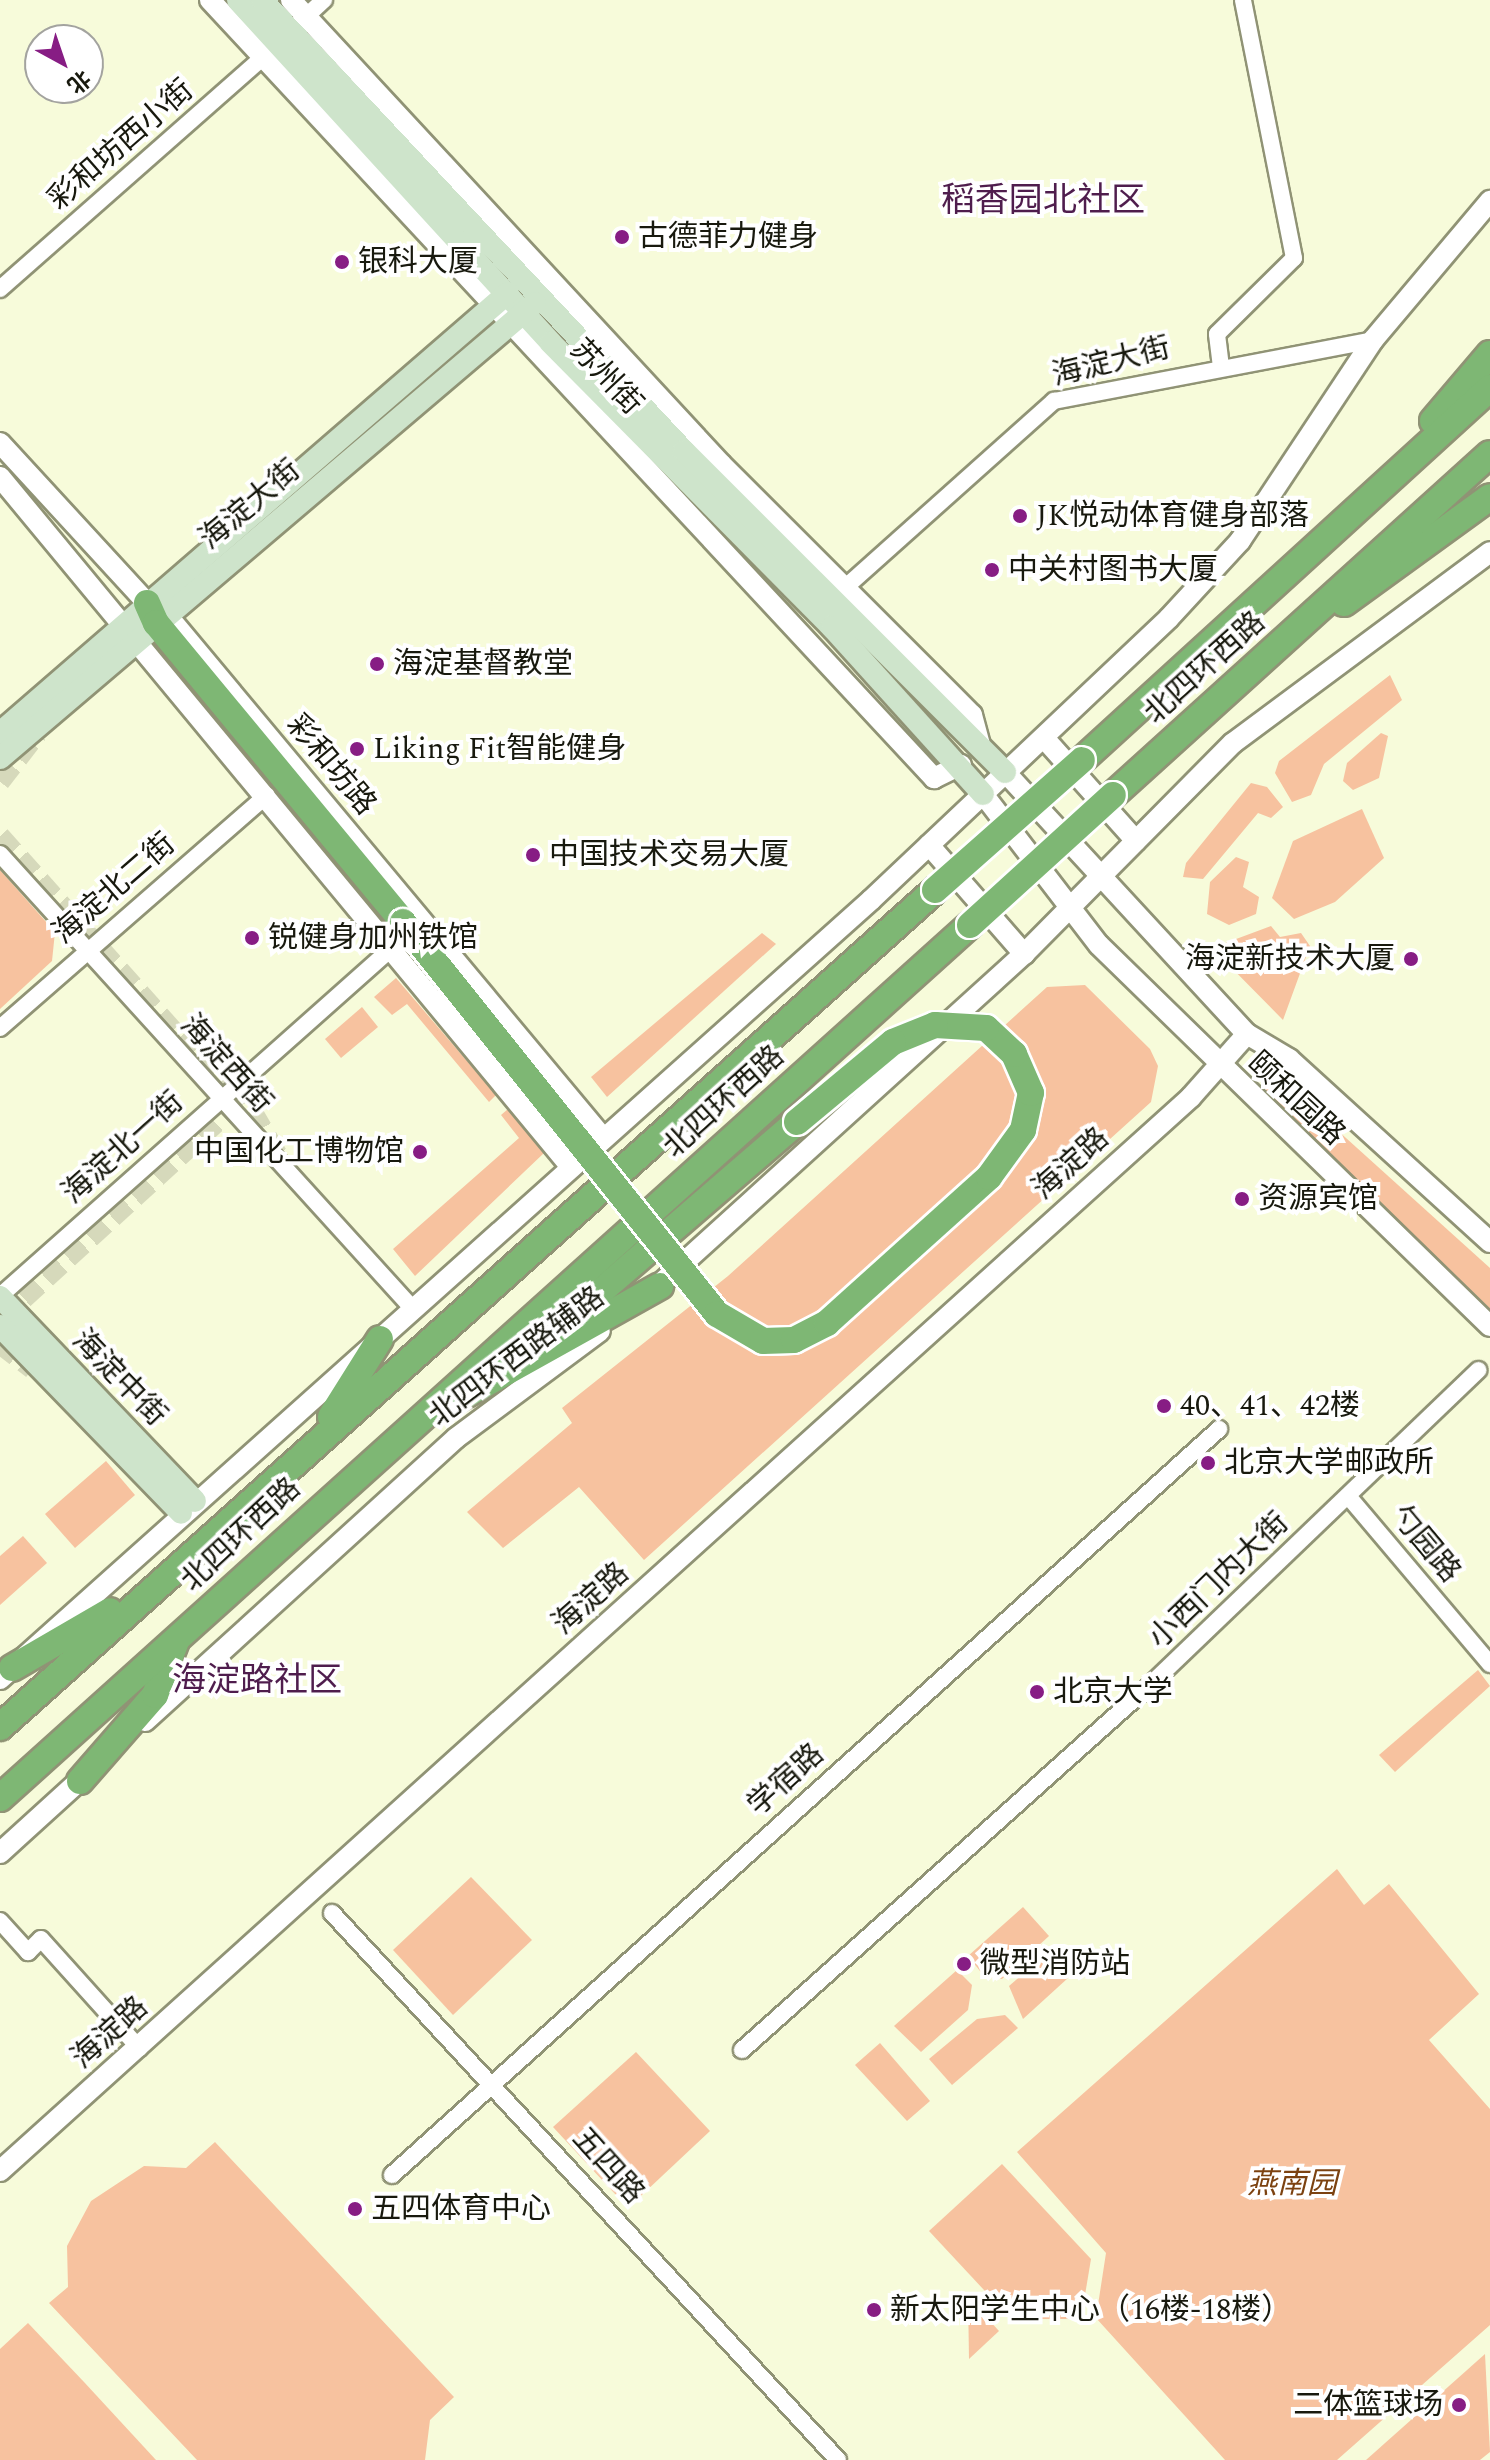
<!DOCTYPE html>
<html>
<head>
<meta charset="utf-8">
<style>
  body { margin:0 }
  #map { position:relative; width:1490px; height:2460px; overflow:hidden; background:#f7fbda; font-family:Spectral,"Noto Sans SC",serif }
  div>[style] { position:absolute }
  .green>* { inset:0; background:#f7c29f }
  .tertiary-tunnel>* { height:20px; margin-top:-10px; transform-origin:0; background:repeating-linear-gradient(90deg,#d6d9bb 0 20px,transparent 0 30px) }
  .roads { filter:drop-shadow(2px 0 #909375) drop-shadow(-2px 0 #909375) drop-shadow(0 2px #909375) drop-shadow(0 -2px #909375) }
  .minor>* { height:16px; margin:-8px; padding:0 8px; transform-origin:8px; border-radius:8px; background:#fff }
  .tertiary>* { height:20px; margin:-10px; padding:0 10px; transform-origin:10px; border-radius:10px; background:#fff }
  .secondary>* { height:22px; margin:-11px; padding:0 11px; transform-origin:11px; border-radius:11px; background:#cee4cb }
  .trunk>* { height:26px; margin:-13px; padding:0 13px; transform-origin:13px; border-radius:13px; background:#7eb774 }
  .bridges { filter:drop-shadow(2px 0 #fff) drop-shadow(-2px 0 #fff) drop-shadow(0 2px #fff) drop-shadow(0 -2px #fff) }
  .trunk-bridge>* { height:26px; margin:-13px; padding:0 13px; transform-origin:13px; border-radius:13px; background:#7eb774 }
  .dots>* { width:22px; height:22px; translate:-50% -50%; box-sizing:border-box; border:4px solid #fff; border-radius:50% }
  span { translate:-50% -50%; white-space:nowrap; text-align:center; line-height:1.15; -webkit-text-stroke:8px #fff; paint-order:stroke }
  .street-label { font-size:30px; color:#18190e }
  .poi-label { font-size:30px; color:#18190e }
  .left { translate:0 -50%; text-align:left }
  .right { translate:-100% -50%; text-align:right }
  .park-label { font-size:30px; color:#7c4210; font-style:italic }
  .quarter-label { font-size:34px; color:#4f1d4d }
  .north { position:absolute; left:24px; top:24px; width:80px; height:80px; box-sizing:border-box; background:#fff; border:2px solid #a3a39f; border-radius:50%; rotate:140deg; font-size:22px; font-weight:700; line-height:32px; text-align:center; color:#18190e }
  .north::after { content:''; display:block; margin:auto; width:28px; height:36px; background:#871d84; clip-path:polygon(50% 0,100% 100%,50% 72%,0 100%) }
</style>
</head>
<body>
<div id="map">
  <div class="green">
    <div style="clip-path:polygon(1390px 675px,1402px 700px,1324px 764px,1311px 795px,1292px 802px,1275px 773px,1279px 761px)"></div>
    <div style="clip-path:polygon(1381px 733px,1388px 736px,1379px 778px,1353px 790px,1343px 781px,1347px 763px)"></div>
    <div style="clip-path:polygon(1251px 783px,1267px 787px,1283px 807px,1271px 818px,1258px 813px,1203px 879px,1183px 877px,1186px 863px)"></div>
    <div style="clip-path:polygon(1362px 809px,1384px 858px,1335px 902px,1294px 919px,1272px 898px,1293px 841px)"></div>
    <div style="clip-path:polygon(1236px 857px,1249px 862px,1243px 887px,1259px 897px,1256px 914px,1229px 925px,1207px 914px,1210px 882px)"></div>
    <div style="clip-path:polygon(0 870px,55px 932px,52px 961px,0 1009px)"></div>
    <div style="clip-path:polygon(1271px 926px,1280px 937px,1301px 933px,1310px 946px,1283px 1020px,1212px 948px)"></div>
    <div style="clip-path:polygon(762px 933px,776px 944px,607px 1097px,591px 1077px)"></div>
    <div style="clip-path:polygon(396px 978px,496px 1095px,489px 1102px,407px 1004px,392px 1015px,374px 997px)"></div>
    <div style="clip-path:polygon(1085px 985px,1150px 1049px,1158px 1066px,1151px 1102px,644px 1560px,579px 1487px,503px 1548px,467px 1512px,572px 1423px,562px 1408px,728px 1276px,1047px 987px)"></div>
    <div style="clip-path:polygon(362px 1007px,378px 1027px,341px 1058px,325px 1039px)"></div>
    <div style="clip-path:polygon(1274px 1073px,1490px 1268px,1490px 1309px,1261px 1088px)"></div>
    <div style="clip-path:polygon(508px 1109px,544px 1153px,415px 1276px,393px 1249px,519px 1138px,501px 1115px)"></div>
    <div style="clip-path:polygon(106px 1461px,135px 1495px,75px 1548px,45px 1514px)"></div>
    <div style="clip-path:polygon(23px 1536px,47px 1563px,0 1605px,0 1556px)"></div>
    <div style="clip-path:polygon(1478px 1670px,1490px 1686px,1395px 1772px,1379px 1755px)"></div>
    <div style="clip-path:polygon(1337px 1869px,1364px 1905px,1389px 1884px,1479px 1994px,1429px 2040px,1490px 2109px,1490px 2325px,1337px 2460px,1225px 2460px,1096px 2318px,1106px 2253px,1017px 2152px)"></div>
    <div style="clip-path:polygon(471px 1877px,532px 1940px,453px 2015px,393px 1950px)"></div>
    <div style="clip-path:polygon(1023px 1907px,1049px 1936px,1002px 1979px,984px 1976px,968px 1956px)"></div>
    <div style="clip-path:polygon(1057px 1944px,1079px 1968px,1023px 2019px,1009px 1986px)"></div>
    <div style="clip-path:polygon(957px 1970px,972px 1985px,968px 2010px,921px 2052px,894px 2026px)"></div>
    <div style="clip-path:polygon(1005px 2015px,1018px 2028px,952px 2085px,929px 2059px,977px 2019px)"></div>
    <div style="clip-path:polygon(880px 2043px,930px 2101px,907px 2121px,855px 2065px)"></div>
    <div style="clip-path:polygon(636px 2052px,710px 2131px,628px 2208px,553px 2127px)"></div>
    <div style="clip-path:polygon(215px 2142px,454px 2397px,430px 2420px,425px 2460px,197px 2460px,49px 2303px,68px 2287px,67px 2246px,91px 2201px,144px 2166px,186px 2168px)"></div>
    <div style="clip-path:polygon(1002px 2164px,1091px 2259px,1081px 2319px,1011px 2319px,929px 2231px)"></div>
    <div style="clip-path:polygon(968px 2297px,999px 2331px,969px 2359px)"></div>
    <div style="clip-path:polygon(28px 2323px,84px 2382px,156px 2460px,0 2460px,0 2349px)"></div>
    <div style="clip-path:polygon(1485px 2354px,1490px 2452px,1480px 2460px,1366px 2460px)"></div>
  </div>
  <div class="tertiary-tunnel">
    <div style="left:0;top:782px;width:61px;rotate:-52.4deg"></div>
    <div style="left:0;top:836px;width:358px;rotate:48.3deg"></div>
    <div style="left:238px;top:1103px;width:322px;rotate:137.6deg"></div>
    <div style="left:237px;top:1085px;width:91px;rotate:59.8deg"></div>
    <div style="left:0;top:1344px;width:41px;rotate:38deg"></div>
  </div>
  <div class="roads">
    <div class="minor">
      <div style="left:297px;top:25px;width:37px;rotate:-43deg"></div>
      <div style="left:0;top:289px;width:363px;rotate:-41.4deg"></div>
      <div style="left:1221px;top:367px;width:33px;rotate:-97deg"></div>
      <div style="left:1217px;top:334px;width:108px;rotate:-44.6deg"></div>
      <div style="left:1294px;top:258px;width:263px;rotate:-101.2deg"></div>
      <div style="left:838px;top:594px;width:290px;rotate:-41.8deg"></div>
      <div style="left:1054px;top:401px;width:325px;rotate:-10.8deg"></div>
      <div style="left:0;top:854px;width:614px;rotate:47.77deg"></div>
      <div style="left:0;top:1028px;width:354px;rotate:-41.1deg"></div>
      <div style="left:0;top:1296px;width:524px;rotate:-41.6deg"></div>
      <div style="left:1348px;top:1496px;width:220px;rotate:49.8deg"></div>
      <div style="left:332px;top:1913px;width:745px;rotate:47.23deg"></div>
      <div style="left:0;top:1921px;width:42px;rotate:47.9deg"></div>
      <div style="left:28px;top:1952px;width:18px;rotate:-45deg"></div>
      <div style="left:41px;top:1939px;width:147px;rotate:48deg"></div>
      <div style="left:742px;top:2050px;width:547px;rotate:-41.82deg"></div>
      <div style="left:1150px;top:1685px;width:455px;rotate:-43.8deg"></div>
      <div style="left:392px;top:2175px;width:1114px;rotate:-42.05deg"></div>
    </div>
    <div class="tertiary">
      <div style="left:210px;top:0;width:1063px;rotate:47.06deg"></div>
      <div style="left:934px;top:778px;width:30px;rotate:-26deg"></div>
      <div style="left:291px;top:0;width:633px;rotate:47.18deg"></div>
      <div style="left:721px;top:464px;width:355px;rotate:45deg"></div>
      <div style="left:972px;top:715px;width:30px;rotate:75deg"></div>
      <div style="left:0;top:443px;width:217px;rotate:47.4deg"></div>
      <div style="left:147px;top:603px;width:22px;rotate:30deg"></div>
      <div style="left:166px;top:614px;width:682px;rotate:50.17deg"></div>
      <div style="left:0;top:477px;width:896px;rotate:50.39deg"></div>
      <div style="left:1044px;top:738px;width:138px;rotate:48.2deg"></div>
      <div style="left:1005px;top:772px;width:357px;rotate:47.3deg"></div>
      <div style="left:1247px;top:1034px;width:49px;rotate:30.8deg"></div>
      <div style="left:1289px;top:1059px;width:272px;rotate:42.3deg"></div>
      <div style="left:983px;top:794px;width:190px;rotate:52.5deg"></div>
      <div style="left:1099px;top:945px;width:546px;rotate:44.26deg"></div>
      <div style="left:929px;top:845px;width:145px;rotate:48.9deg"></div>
      <div style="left:648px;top:1295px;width:508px;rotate:-42.21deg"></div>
      <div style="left:1024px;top:954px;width:297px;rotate:-45.3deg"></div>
      <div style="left:1233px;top:743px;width:320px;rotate:-36.6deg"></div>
      <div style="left:0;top:1679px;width:1169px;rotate:-41.81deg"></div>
      <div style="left:871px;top:900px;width:410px;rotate:-43.4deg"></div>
      <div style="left:1169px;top:618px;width:105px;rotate:-47.3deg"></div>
      <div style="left:1240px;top:541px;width:241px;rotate:-56.5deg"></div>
      <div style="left:1373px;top:340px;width:182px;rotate:-49.9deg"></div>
      <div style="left:145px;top:1721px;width:420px;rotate:-42.3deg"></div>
      <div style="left:456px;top:1438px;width:179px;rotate:-36.6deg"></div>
      <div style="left:0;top:1853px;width:120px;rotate:-42.3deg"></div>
      <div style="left:0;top:2171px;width:1604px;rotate:-42.04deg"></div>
      <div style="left:1191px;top:1097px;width:84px;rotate:-48.4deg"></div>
    </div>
    <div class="secondary">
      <div style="left:238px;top:0;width:464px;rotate:47.6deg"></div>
      <div style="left:551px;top:343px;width:400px;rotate:45.3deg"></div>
      <div style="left:832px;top:627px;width:225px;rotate:47.9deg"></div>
      <div style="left:262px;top:0;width:618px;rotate:46.9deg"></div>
      <div style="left:684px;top:451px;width:454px;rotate:45deg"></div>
      <div style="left:0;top:733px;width:672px;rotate:-40.9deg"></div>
      <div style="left:0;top:758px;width:702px;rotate:-40.38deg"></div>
      <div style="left:0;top:1297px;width:282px;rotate:46.3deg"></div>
      <div style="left:0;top:1326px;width:260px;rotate:45.9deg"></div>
    </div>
    <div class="trunk">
      <div style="left:1433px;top:421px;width:88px;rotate:-49.6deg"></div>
      <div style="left:147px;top:603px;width:22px;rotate:66deg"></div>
      <div style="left:156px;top:623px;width:388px;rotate:50.4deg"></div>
      <div style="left:1344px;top:603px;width:180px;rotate:-36deg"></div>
      <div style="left:1082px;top:760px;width:552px;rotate:-42.36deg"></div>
      <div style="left:1113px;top:795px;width:508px;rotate:-42.13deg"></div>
      <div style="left:520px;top:1361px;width:366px;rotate:-40.8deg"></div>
      <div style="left:449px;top:1404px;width:242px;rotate:-29.2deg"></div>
      <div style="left:331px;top:1417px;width:92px;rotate:-57.9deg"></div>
      <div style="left:12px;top:1668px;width:113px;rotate:-30.2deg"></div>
      <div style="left:0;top:1727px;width:1255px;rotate:-41.83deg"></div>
      <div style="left:80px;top:1781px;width:114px;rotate:-48.9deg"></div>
      <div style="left:155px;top:1695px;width:58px;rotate:-68.7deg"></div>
      <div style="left:0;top:1798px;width:1305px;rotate:-41.99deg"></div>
    </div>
  </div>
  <div class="bridges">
    <div class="trunk-bridge">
      <div style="left:935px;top:890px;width:196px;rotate:-41.5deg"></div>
      <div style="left:403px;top:922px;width:502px;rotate:51.3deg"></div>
      <div style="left:717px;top:1314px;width:53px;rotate:30.4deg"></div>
      <div style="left:763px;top:1341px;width:31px;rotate:-2deg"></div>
      <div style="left:794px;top:1340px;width:37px;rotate:-27deg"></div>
      <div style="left:827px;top:1323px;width:218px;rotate:-42deg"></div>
      <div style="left:989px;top:1177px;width:58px;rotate:-54.1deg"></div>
      <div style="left:1023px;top:1130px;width:38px;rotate:-78deg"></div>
      <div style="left:1031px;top:1093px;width:43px;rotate:-113.6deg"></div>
      <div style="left:1014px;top:1054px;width:38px;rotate:-137deg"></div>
      <div style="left:986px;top:1028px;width:51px;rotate:-176.6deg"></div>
      <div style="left:935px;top:1025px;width:45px;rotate:158deg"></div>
      <div style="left:893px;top:1042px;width:125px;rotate:140.2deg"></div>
      <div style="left:970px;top:925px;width:193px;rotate:-42.3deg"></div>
    </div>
  </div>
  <div class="dots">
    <div style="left:622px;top:237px;background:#871d84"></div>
    <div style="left:342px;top:262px;background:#871d84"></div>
    <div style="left:1020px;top:516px;background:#871d84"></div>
    <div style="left:992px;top:570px;background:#871d84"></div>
    <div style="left:377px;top:664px;background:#871d84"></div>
    <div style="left:357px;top:749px;background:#871d84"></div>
    <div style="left:533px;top:855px;background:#871d84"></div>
    <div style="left:252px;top:938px;background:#871d84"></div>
    <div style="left:1411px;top:959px;background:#871d84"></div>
    <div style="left:420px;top:1152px;background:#871d84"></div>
    <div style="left:1242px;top:1199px;background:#871d84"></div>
    <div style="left:1164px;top:1406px;background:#871d84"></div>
    <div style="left:1208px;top:1463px;background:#871d84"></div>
    <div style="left:1037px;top:1692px;background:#871d84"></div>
    <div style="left:964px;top:1964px;background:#871d84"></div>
    <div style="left:355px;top:2209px;background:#871d84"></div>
    <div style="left:874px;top:2310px;background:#871d84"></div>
    <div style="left:1459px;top:2405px;background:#871d84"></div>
  </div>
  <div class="street-label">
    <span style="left:121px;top:145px;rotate:-41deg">彩和坊西小街</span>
    <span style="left:1111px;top:362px;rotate:-14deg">海淀大街</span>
    <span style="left:606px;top:377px;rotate:47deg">苏州街</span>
    <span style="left:250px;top:505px;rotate:-40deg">海淀大街</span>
    <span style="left:1205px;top:668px;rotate:-42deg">北四环西路</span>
    <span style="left:331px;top:765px;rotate:50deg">彩和坊路</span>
    <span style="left:114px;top:889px;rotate:-41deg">海淀北二街</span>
    <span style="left:226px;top:1064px;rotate:48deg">海淀西街</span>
    <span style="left:1296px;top:1099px;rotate:43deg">颐和园路</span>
    <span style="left:724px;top:1102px;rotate:-42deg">北四环西路</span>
    <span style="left:123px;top:1148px;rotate:-42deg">海淀北一街</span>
    <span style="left:1071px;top:1164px;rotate:-42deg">海淀路</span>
    <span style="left:517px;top:1357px;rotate:-37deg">北四环西路辅路</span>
    <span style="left:119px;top:1378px;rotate:46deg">海淀中街</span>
    <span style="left:241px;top:1535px;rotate:-43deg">北四环西路</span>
    <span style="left:1425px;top:1544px;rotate:50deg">勺园路</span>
    <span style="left:1219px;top:1581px;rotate:-44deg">小西门内大街</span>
    <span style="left:591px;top:1599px;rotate:-42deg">海淀路</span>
    <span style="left:786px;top:1780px;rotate:-42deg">学宿路</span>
    <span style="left:110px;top:2033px;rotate:-42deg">海淀路</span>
    <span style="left:608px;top:2166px;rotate:48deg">五四路</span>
  </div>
  <div class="poi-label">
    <span class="left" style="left:638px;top:237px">古德菲力健身</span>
    <span class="left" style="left:358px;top:262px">银科大厦</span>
    <span class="left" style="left:1036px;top:516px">JK悦动体育健身部落</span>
    <span class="left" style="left:1008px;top:570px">中关村图书大厦</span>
    <span class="left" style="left:393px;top:664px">海淀基督教堂</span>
    <span class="left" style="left:373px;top:749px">Liking Fit智能健身</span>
    <span class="left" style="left:549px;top:855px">中国技术交易大厦</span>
    <span class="left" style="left:268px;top:938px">锐健身加州铁馆</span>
    <span class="right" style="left:1395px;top:959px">海淀新技术大厦</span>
    <span class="right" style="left:404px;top:1152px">中国化工博物馆</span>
    <span class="left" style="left:1258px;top:1199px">资源宾馆</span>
    <span class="left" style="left:1180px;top:1406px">40、41、42楼</span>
    <span class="left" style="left:1224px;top:1463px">北京大学邮政所</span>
    <span class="left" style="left:1053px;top:1692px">北京大学</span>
    <span class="left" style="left:980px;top:1964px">微型消防站</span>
    <span class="left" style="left:371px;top:2209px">五四体育中心</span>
    <span class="left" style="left:890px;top:2310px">新太阳学生中心（16楼-18楼）</span>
    <span class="right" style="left:1443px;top:2405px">二体篮球场</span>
  </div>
  <div class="park-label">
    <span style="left:1292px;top:2184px">燕南园</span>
  </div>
  <div class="quarter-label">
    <span style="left:1043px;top:202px">稻香园北社区</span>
    <span style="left:257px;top:1682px">海淀路社区</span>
  </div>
  <div class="north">北</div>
</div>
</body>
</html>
